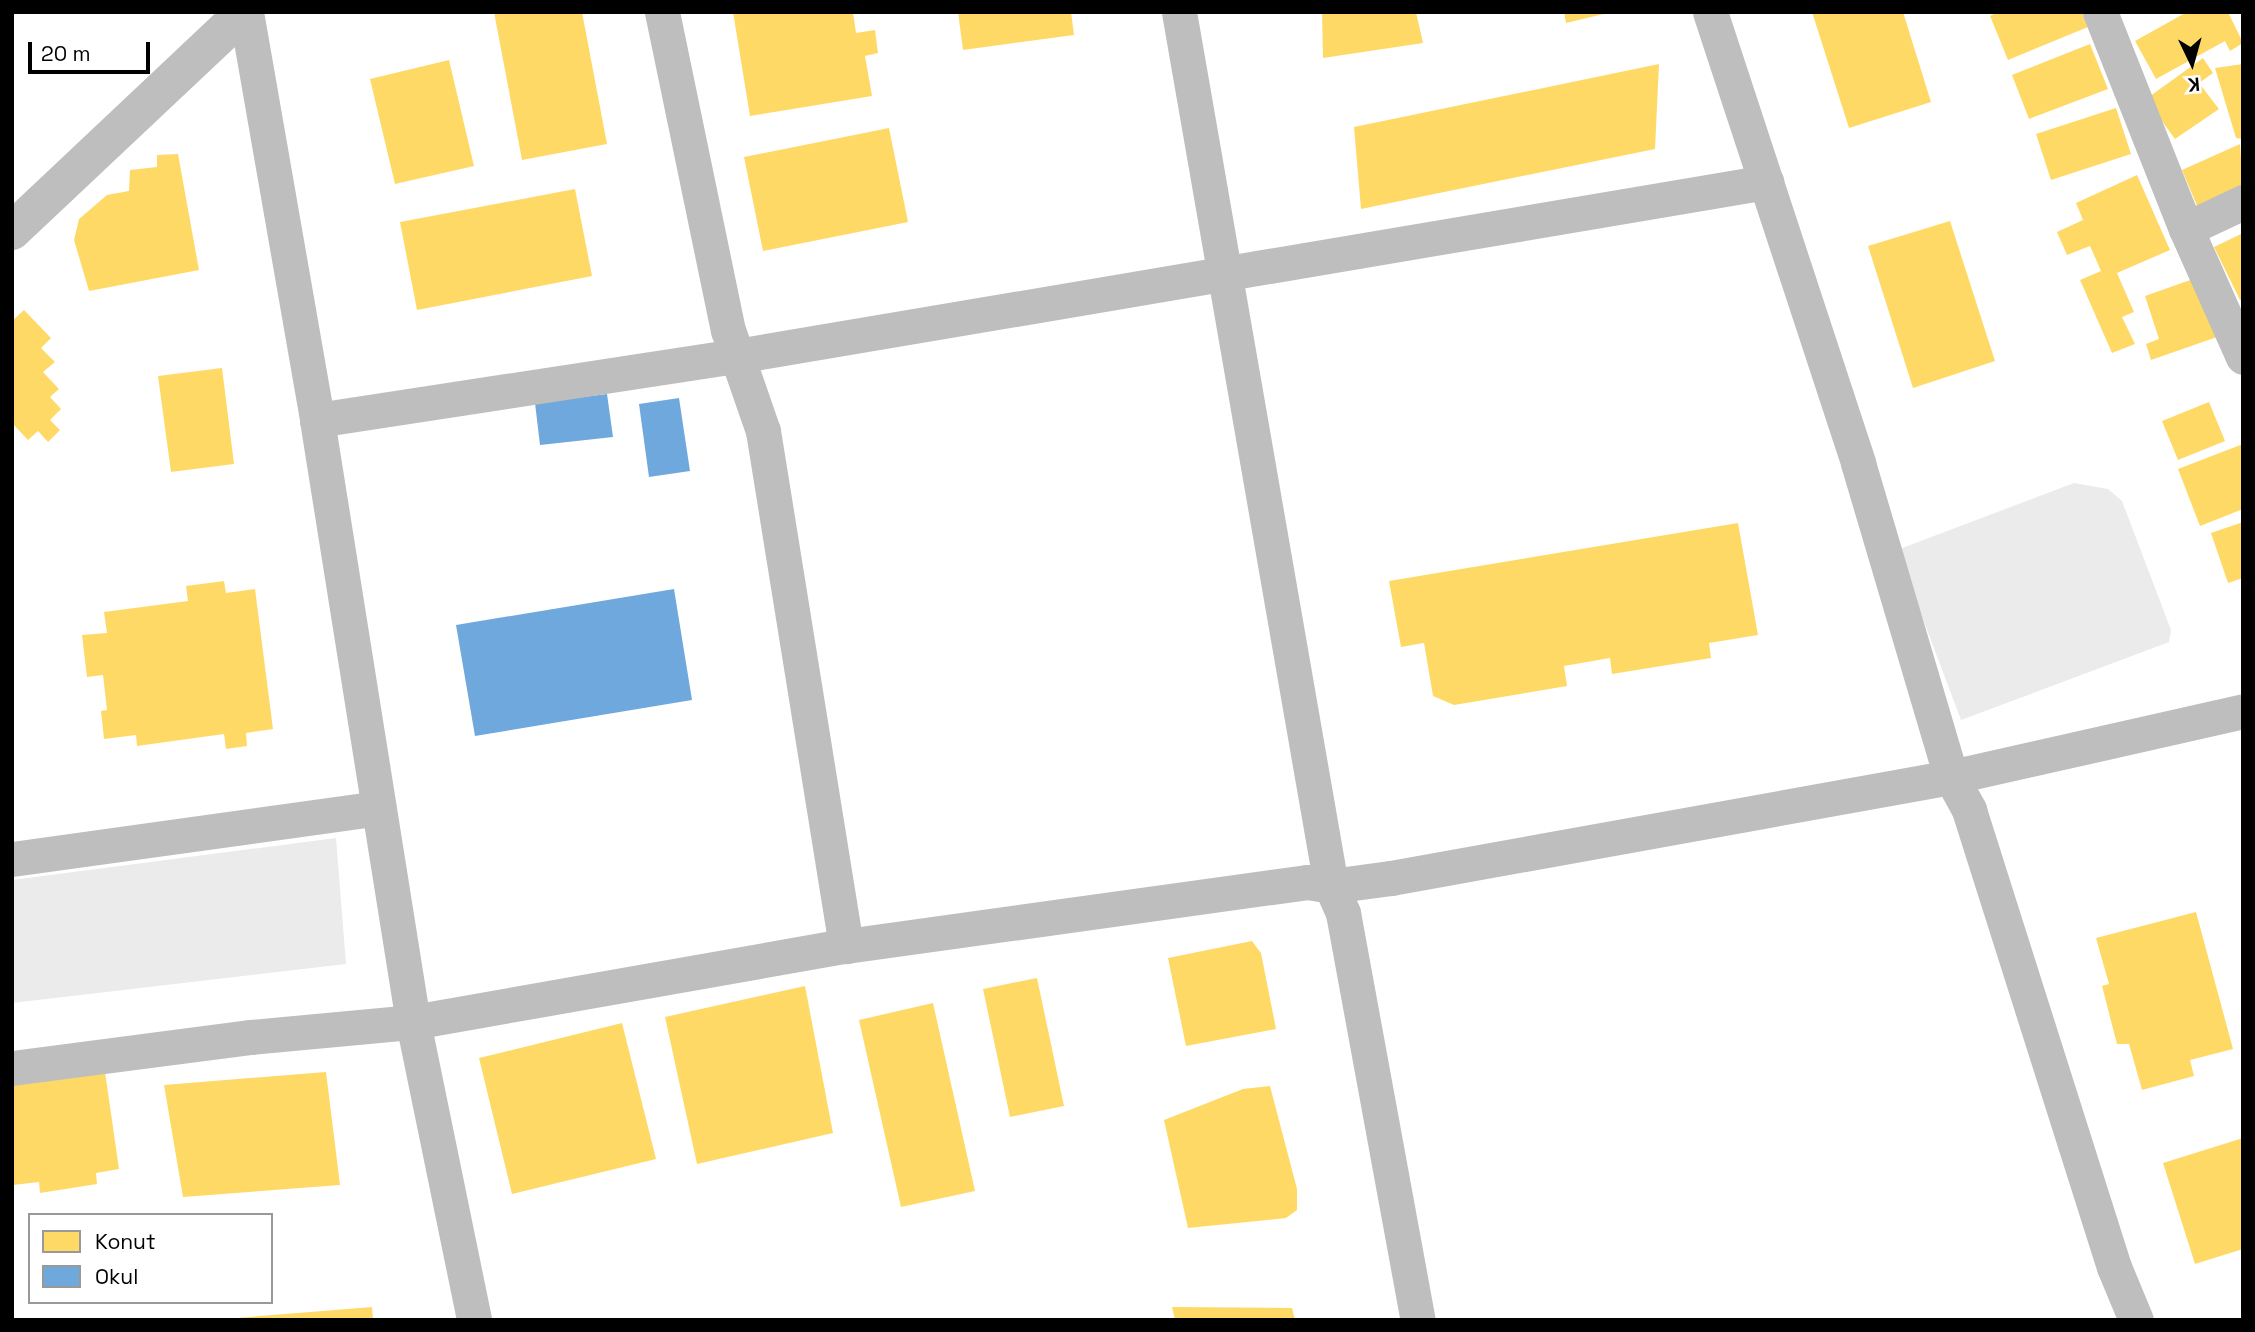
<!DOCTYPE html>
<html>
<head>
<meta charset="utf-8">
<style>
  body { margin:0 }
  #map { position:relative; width:2255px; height:1332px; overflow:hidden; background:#fff; font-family:"Space Grotesk",sans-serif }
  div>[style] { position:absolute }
  .green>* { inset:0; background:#ebebeb }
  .homes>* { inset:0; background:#ffd966 }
  .schools>* { inset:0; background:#6fa8dc }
  .minor>* { height:35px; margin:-17.5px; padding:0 17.5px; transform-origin:17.5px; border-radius:17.5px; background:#bebebe }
  .tertiary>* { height:38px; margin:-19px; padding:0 19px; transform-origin:19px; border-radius:19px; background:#bebebe }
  span { translate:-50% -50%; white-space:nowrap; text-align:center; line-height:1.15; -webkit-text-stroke:7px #fff; paint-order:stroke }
  .frame { position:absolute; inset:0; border:14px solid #000; pointer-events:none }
  .legend { position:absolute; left:28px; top:1213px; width:245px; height:91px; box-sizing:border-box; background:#fff; border:2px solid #999; margin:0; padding:9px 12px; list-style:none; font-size:21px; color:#000 }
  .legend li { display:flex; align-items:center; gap:14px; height:35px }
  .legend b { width:35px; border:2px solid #999 }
  .north { position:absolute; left:2157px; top:28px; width:70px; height:70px; -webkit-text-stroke:5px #fff; paint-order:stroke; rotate:175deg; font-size:19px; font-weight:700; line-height:28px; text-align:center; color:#000 }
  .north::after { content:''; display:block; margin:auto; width:24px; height:32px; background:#000; clip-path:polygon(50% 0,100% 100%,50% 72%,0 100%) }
  .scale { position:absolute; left:28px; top:42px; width:122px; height:32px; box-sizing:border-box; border:4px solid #000; border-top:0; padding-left:9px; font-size:21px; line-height:24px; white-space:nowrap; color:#000; -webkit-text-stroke:5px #fff; paint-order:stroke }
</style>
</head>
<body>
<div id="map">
  <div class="green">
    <div style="clip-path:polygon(2074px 483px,2108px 489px,2122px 501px,2171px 630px,2169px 642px,1961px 720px,1897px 550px)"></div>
    <div style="clip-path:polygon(336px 838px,346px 964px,12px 1003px,12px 880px)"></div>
  </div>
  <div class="homes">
    <div style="clip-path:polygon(494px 12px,582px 12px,607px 144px,522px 160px)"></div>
    <div style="clip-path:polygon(733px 12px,853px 12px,856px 33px,875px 30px,878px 53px,865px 56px,872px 96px,750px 116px)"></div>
    <div style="clip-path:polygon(958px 12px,1071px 12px,1074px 35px,963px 50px)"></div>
    <div style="clip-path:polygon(1322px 12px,1416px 12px,1423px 43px,1323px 58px)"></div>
    <div style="clip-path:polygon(1564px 12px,1608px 12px,1608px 13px,1566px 23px)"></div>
    <div style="clip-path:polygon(1812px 12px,1903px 12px,1931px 102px,1849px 128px)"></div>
    <div style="clip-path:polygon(1998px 12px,2082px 12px,2088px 27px,2008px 60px,1990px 16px)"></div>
    <div style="clip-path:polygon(2187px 12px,2228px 12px,2243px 43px,2230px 51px,2225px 41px,2156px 79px,2135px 41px)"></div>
    <div style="clip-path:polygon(2090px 44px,2108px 89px,2029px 119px,2012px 75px)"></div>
    <div style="clip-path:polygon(2203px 58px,2213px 73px,2199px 83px,2219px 109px,2175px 139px,2146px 99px)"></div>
    <div style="clip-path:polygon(449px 60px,474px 166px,395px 184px,370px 79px)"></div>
    <div style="clip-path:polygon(1659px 64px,1655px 149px,1361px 209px,1354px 127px)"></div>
    <div style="clip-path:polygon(2243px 64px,2243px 139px,2236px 138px,2215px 68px)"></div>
    <div style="clip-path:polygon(2116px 108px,2131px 154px,2051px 180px,2036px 134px)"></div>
    <div style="clip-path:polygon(889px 128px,908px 222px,763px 251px,744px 157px)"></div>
    <div style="clip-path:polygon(2240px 144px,2243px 188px,2198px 208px,2182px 170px)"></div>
    <div style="clip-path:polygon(178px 154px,199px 270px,89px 291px,74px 240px,79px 219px,107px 195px,129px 191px,130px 170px,157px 167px,157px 155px)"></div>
    <div style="clip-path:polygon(2137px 175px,2170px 250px,2117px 273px,2134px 312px,2122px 317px,2135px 344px,2112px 353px,2080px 280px,2101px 271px,2090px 246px,2067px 255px,2057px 232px,2083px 220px,2076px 203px)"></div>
    <div style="clip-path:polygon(575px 189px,592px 276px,417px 310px,400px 222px)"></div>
    <div style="clip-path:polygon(1950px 221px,1995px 361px,1913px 388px,1868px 246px)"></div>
    <div style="clip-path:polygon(2243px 233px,2243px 299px,2240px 300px,2214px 247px)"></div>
    <div style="clip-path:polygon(2196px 278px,2217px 337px,2151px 360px,2146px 344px,2159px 339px,2145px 296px)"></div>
    <div style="clip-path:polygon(24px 310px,51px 338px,41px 348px,55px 362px,43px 372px,59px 389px,50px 397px,61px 409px,50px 420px,60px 430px,48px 442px,38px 431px,28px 440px,12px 423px,12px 321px)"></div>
    <div style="clip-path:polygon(222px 368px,234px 464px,171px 472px,158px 376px)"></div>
    <div style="clip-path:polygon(2209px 402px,2225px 441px,2178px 460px,2162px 421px)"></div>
    <div style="clip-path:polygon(2243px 444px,2243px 509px,2200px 526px,2178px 469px)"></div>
    <div style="clip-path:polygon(2243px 522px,2243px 578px,2228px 583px,2211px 533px)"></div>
    <div style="clip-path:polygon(1738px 523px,1758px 635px,1709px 643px,1711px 658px,1612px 674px,1610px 658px,1564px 666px,1567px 686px,1454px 705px,1433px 696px,1424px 643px,1401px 647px,1389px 581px)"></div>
    <div style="clip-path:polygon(224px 581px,226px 593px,255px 589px,273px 729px,246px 733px,247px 746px,226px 749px,224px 734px,137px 746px,136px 735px,104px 739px,101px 711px,107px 710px,103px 675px,87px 677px,82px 635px,107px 633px,104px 612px,188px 601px,186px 586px)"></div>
    <div style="clip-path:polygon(2196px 912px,2233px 1049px,2190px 1060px,2194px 1076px,2142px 1090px,2129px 1044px,2117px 1044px,2102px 986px,2109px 984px,2096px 938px)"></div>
    <div style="clip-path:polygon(1252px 941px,1261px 953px,1276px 1029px,1186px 1046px,1168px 958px)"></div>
    <div style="clip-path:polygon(1037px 978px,1064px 1106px,1010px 1117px,983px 989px)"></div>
    <div style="clip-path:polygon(805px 986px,833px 1133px,697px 1164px,665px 1017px)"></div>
    <div style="clip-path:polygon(933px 1003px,975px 1191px,901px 1207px,859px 1020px)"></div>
    <div style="clip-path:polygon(622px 1023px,656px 1159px,512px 1194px,479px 1058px)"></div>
    <div style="clip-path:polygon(104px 1065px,119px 1169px,96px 1173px,97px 1184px,40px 1193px,39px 1182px,13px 1185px,12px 1078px)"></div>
    <div style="clip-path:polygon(326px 1072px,340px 1185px,183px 1197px,164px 1085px)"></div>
    <div style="clip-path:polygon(1270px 1086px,1297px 1189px,1297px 1210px,1286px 1218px,1188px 1228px,1164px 1120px,1243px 1089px)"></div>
    <div style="clip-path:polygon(2243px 1138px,2243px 1249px,2195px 1264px,2163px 1163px)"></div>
    <div style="clip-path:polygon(372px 1307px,373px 1320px,237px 1320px,237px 1318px)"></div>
    <div style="clip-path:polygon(1172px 1307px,1292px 1308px,1295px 1320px,1175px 1320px)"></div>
  </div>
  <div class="schools">
    <div style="clip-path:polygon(607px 394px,613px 437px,540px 445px,535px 403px)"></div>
    <div style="clip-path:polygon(679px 398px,690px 471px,649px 477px,639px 404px)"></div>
    <div style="clip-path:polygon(674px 589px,692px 700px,475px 736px,456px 625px)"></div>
  </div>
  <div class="minor">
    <div style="left:246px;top:12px;width:414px;rotate:80.1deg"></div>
    <div style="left:317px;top:420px;width:610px;rotate:80.94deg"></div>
    <div style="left:413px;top:1022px;width:304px;rotate:78.4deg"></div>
    <div style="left:662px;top:12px;width:325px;rotate:78.3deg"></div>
    <div style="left:728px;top:330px;width:107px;rotate:70.9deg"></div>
    <div style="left:763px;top:431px;width:522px;rotate:80.84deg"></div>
    <div style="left:1179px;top:12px;width:887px;rotate:80.13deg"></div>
    <div style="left:1331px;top:886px;width:61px;rotate:-7.6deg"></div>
    <div style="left:1391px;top:878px;width:569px;rotate:-10.22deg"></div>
    <div style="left:1951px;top:777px;width:299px;rotate:-12.7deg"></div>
    <div style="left:1710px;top:12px;width:475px;rotate:71.8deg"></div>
    <div style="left:1858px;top:463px;width:327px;rotate:73.5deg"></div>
    <div style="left:1951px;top:777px;width:38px;rotate:61deg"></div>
    <div style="left:1969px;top:810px;width:479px;rotate:72.4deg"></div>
    <div style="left:2114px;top:1267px;width:57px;rotate:67.5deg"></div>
    <div style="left:2100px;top:12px;width:233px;rotate:68.4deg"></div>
    <div style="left:2186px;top:229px;width:140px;rotate:66deg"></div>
    <div style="left:2186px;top:229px;width:63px;rotate:-25.3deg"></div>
    <div style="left:317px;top:420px;width:425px;rotate:-8.7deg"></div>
    <div style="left:737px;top:356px;width:1044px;rotate:-9.6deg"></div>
    <div style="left:12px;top:859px;width:370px;rotate:-7.9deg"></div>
    <div style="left:12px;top:1068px;width:241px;rotate:-7.4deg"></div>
    <div style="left:251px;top:1037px;width:163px;rotate:-5.3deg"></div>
    <div style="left:413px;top:1022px;width:440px;rotate:-10deg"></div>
    <div style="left:846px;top:946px;width:465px;rotate:-7.9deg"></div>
    <div style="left:1307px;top:882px;width:24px;rotate:9deg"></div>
    <div style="left:1331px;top:886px;width:30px;rotate:66deg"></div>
    <div style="left:1343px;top:913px;width:414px;rotate:79.6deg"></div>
  </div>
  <div class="tertiary">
    <div style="left:12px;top:231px;width:319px;rotate:-43.3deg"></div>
  </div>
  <div class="frame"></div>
  <ul class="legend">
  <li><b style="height:19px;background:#ffd966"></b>Konut</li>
  <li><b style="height:19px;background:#6fa8dc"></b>Okul</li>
  </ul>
  <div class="north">K</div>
  <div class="scale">20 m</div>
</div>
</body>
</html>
